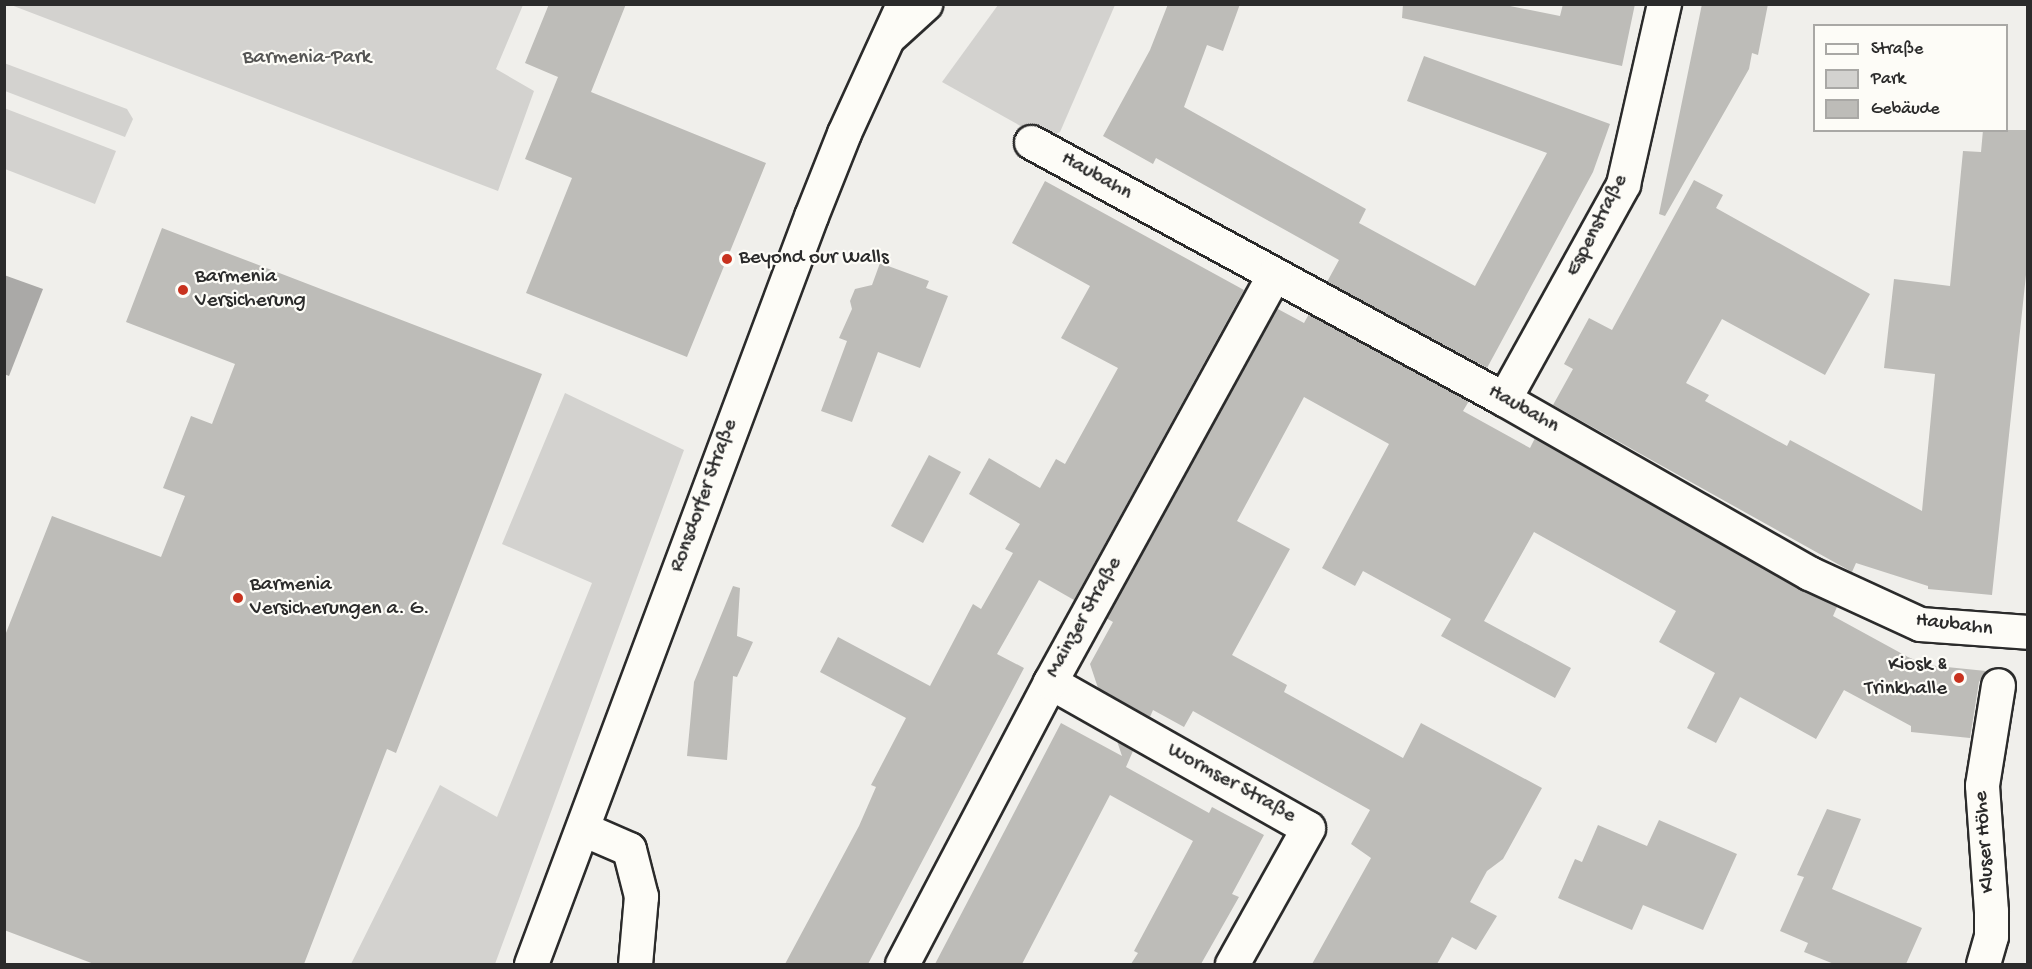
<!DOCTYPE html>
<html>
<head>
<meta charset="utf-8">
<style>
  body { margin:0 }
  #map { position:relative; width:2032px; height:969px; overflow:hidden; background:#f0efeb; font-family:"Gochi Hand",sans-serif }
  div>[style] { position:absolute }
  .green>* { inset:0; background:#d3d2cf }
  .water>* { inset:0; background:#aaa9a7 }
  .building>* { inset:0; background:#bdbcb8 }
  .roads { filter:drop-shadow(2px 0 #2b2b2b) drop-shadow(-2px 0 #2b2b2b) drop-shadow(0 2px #2b2b2b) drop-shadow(0 -2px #2b2b2b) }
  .street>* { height:33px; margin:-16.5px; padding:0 16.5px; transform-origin:16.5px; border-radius:16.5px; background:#fdfcf7 }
  .secondary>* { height:33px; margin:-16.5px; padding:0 16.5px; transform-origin:16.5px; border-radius:16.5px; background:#fdfcf7 }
  .primary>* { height:33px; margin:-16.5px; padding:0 16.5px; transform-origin:16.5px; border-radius:16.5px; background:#fdfcf7 }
  .dots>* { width:16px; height:16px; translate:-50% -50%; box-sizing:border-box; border:3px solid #fdfcf7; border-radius:50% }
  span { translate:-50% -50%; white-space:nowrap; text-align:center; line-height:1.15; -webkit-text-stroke:4.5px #fdfcf7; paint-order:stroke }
  .park-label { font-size:21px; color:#555554 }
  .street-label { font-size:21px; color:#2b2b2b }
  .poi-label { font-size:21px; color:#2b2b2b }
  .left { translate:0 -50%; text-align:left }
  .right { translate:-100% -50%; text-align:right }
  .frame { position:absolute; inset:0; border:6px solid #2b2b2b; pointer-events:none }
  .legend { position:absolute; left:1813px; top:24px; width:195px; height:108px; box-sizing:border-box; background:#fdfcf7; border:2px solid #a9a8a5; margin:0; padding:8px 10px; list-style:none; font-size:18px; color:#2b2b2b }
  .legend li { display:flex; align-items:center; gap:12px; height:30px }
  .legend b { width:30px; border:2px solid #a9a8a5 }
</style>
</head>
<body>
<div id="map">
  <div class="green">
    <div style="clip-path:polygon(11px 5px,523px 5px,496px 69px,534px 91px,498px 191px)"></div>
    <div style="clip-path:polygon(998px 5px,1115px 5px,1060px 132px,1052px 136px,1035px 134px,942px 82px)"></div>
    <div style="clip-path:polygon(4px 63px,127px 109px,133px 119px,125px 137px,5px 91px)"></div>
    <div style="clip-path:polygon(4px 108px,116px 151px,95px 204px,5px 169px)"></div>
    <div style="clip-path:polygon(565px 393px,684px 450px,495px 964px,351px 964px,440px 785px,497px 817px,592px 583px,502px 544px)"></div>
  </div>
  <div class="water">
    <div style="clip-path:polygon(4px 275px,43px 289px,9px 376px,4px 374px)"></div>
  </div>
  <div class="building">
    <div style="clip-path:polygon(549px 4px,626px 4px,591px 92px,766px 163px,687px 357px,526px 293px,572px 178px,525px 159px,558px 77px,525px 63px)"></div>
    <div style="clip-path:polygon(1168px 4px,1240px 4px,1223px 51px,1207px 45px,1184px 107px,1366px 209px,1359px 223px,1475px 286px,1547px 153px,1407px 101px,1424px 56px,1610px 124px,1593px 172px,1487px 368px,1327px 282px,1339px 260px,1156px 158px,1153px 164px,1103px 136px,1150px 50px)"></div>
    <div style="clip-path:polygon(1403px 4px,1500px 4px,1560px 16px,1563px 4px,1635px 4px,1622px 66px,1402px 18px)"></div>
    <div style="clip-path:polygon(1702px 4px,1768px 4px,1758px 55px,1752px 53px,1749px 69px,1665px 216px,1659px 214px)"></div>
    <div style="clip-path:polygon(1983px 130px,2028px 130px,2028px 256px,1992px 595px,1928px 589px,1928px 586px,1856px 563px,1852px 572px,1553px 405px,1573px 369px,1564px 364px,1589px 318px,1612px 330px,1694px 180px,1723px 195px,1716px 208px,1870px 294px,1825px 375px,1722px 319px,1686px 383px,1709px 395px,1705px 401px,1787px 446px,1790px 440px,1922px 511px,1935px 374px,1884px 368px,1894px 279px,1950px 286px,1963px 151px,1981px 152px)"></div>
    <div style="clip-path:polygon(1045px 181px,1244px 290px,1074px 600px,1039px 580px,997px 654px,1024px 668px,868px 964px,785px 964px,859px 826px,876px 787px,871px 785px,906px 718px,820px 672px,838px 637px,930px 686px,973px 604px,981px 609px,1013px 553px,1005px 549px,1020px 524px,969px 494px,989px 458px,1040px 488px,1056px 459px,1065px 464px,1118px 368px,1061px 338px,1090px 286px,1012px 243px)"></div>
    <div style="clip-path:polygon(162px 228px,542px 374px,396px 753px,387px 749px,304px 964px,94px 964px,4px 930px,4px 638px,52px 516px,161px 557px,185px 496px,163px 488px,191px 416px,212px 424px,235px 364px,126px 322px)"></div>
    <div style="clip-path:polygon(880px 263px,929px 281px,926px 288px,948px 296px,920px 368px,878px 352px,852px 422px,821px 411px,847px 341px,839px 338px,852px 309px,850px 301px,855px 289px,872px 285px)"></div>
    <div style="clip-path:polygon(1276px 308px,1304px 323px,1309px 314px,1469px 401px,1463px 411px,1530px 448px,1535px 438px,1800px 589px,1837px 607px,1833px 616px,1908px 657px,1927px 665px,1986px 671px,1979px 682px,1970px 738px,1911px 732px,1911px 726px,1844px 690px,1816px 739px,1740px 697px,1716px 743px,1687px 728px,1715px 673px,1659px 642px,1676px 611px,1534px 532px,1484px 621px,1571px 668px,1555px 698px,1441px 636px,1451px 619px,1363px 571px,1355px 586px,1322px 568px,1389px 444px,1304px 397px,1237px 521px,1290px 549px,1232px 655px,1287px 685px,1284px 692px,1403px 758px,1421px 723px,1542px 788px,1503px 859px,1487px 871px,1470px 902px,1497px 916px,1476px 950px,1452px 937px,1437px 964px,1312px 964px,1371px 858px,1351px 844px,1370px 810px,1193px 711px,1184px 727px,1153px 710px,1150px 717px,1098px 688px,1090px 664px,1113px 622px,1106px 618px)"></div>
    <div style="clip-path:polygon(929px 455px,961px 472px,923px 543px,891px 526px)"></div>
    <div style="clip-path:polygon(733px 586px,740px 588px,737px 636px,753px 642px,737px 677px,733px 676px,727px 760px,687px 756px,694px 682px)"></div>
    <div style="clip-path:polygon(1061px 723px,1122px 756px,1117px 741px,1133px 751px,1126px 767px,1209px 813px,1212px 807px,1264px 835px,1232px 894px,1239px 897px,1201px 964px,1131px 964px,1138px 953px,1134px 951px,1193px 841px,1110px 795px,1022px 964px,935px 964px)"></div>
    <div style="clip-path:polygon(1827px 809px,1861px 819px,1832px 889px,1922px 928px,1906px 964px,1834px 964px,1804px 952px,1808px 943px,1780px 931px,1804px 877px,1797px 875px)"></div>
    <div style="clip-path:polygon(1659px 820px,1737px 854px,1703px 930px,1643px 905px,1632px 930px,1558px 898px,1575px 859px,1582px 862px,1598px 825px,1647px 846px)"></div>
  </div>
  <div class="roads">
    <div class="street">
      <div style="left:1031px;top:142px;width:538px;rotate:28.52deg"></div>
      <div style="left:1504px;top:399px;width:351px;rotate:29.7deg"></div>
      <div style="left:1809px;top:573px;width:122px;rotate:24.7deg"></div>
      <div style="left:1920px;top:624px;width:108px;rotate:4.2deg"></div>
      <div style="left:1504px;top:399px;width:246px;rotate:-61deg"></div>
      <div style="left:1623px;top:184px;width:185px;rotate:-77.2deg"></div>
      <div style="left:1050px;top:682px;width:296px;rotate:29.5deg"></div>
      <div style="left:1308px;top:828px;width:156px;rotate:119.2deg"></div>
      <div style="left:583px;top:829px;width:50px;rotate:23.5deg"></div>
      <div style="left:629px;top:849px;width:49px;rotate:75.7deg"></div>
      <div style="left:641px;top:896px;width:68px;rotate:95deg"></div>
      <div style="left:902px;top:964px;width:318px;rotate:-62.3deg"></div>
      <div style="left:1050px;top:682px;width:465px;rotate:-61.2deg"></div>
      <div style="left:1983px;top:964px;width:29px;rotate:-74deg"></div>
      <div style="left:1991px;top:936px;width:25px;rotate:-90deg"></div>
      <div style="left:1991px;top:911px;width:126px;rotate:-94.1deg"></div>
      <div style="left:1982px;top:785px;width:101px;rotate:-80.9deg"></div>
    </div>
    <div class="secondary">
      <div style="left:892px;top:34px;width:45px;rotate:-42.3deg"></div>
    </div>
    <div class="primary">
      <div style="left:531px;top:964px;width:799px;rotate:-69.48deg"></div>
      <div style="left:811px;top:216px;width:89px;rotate:-68.3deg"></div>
      <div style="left:844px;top:133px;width:142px;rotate:-65.4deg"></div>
    </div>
  </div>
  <div class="dots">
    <div style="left:727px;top:259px;background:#c8321e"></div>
    <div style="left:183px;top:290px;background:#c8321e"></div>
    <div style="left:238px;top:598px;background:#c8321e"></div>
    <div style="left:1959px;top:678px;background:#c8321e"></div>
  </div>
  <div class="park-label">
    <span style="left:307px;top:59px">Barmenia-Park</span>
  </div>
  <div class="street-label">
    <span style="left:1096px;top:177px;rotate:29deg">Haubahn</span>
    <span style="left:1598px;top:226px;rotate:-63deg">Espenstraße</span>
    <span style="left:1523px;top:410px;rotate:29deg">Haubahn</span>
    <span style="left:705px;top:496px;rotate:-70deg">Ronsdorfer Straße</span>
    <span style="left:1085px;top:618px;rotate:-61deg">Mainzer Straße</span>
    <span style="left:1954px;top:626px;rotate:7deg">Haubahn</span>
    <span style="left:1231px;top:784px;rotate:29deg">Wormser Straße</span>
    <span style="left:1986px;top:842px;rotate:-94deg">Kluser Höhe</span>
  </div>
  <div class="poi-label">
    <span class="left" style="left:739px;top:259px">Beyond our Walls</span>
    <span class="left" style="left:195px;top:290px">Barmenia<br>Versicherung</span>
    <span class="left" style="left:250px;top:598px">Barmenia<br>Versicherungen a. G.</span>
    <span class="right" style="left:1947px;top:678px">Kiosk &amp;<br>Trinkhalle</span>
  </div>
  <div class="frame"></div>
  <ul class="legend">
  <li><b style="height:8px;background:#fdfcf7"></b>Straße</li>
  <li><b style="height:16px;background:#d3d2cf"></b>Park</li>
  <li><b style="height:16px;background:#bdbcb8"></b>Gebäude</li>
  </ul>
</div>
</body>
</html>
